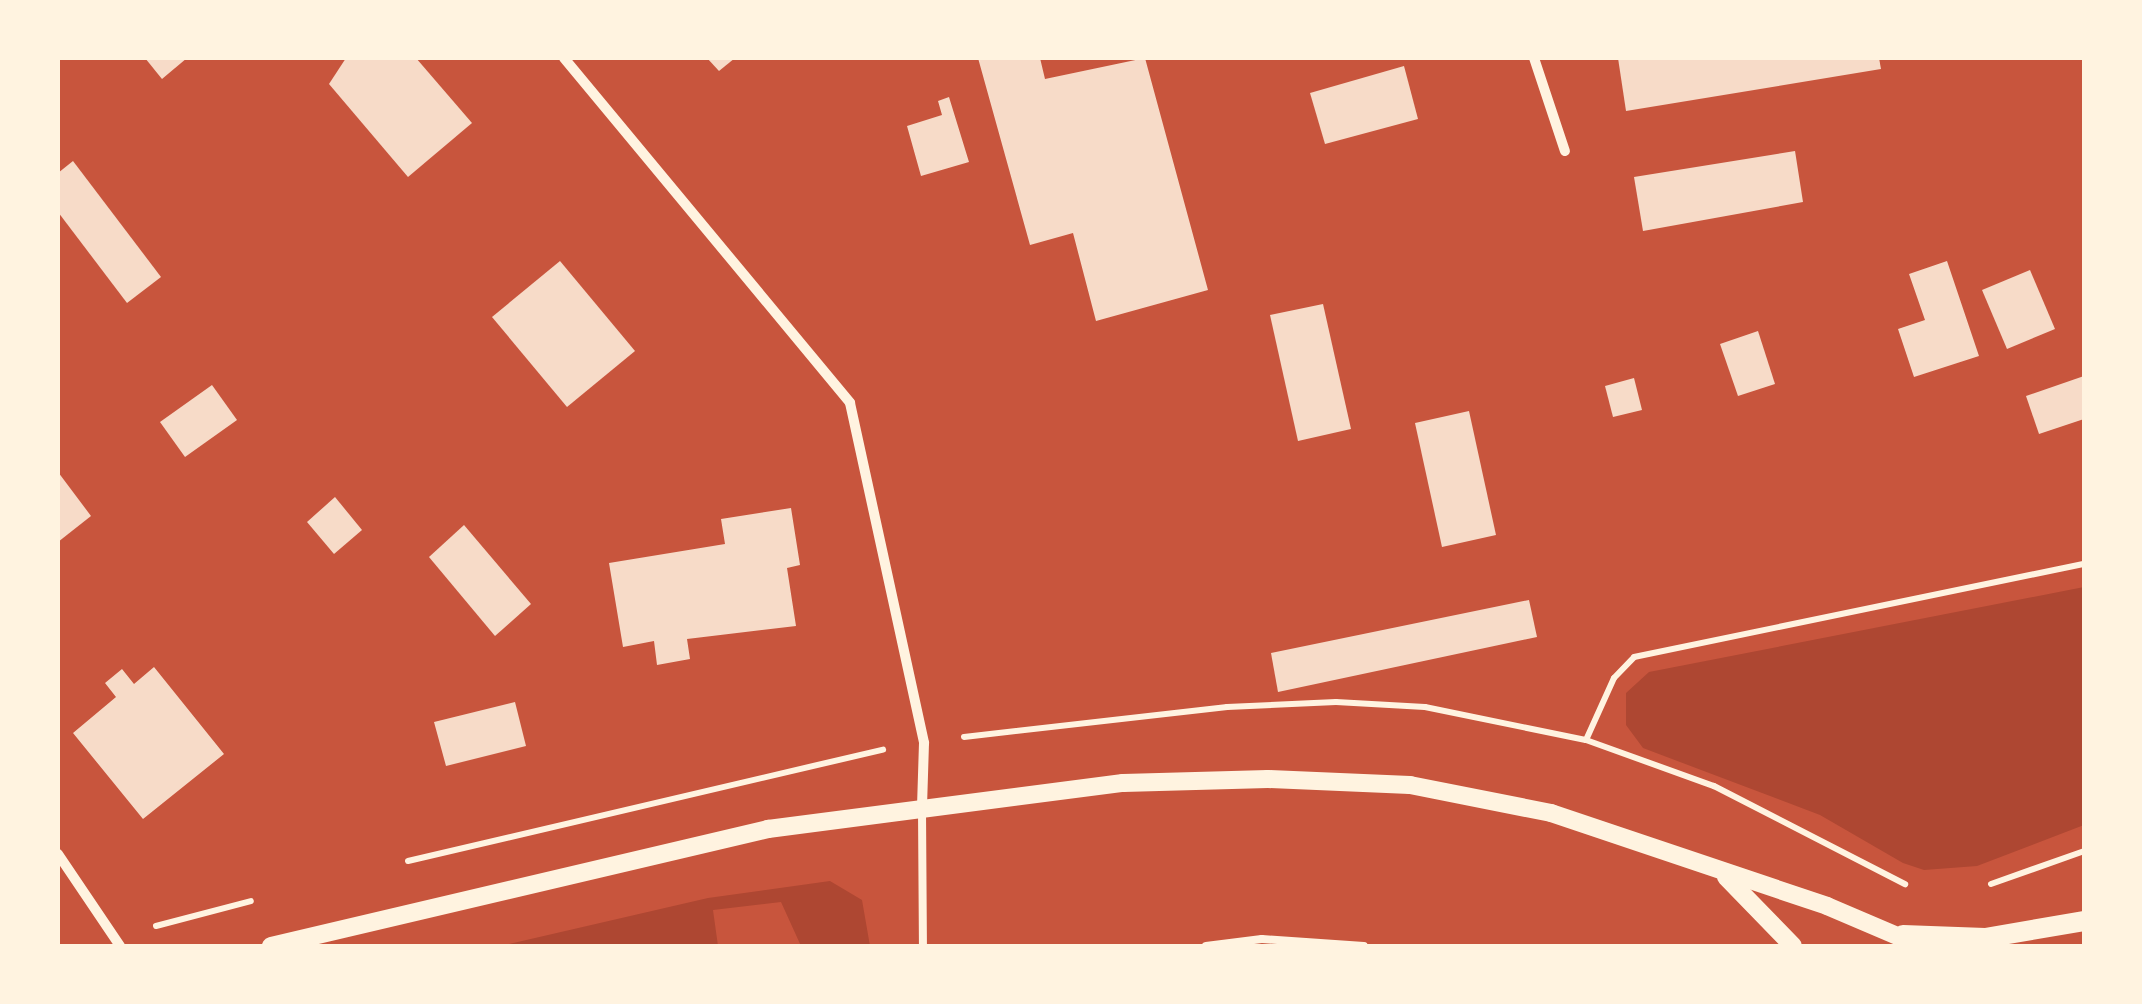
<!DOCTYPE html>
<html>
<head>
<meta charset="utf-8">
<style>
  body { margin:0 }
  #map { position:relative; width:2142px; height:1004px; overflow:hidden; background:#c8553d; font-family:"Fira Sans Condensed",sans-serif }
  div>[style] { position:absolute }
  .green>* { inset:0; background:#ae4732 }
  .building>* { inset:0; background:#f7dbc8 }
  .path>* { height:6px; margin:-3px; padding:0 3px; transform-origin:3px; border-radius:3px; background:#fff3e0 }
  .service>* { height:8px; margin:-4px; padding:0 4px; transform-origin:4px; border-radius:4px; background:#fff3e0 }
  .minor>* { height:10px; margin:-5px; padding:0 5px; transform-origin:5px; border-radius:5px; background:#fff3e0 }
  .tertiary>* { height:18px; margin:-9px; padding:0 9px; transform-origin:9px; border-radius:9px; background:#fff3e0 }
  .secondary>* { height:20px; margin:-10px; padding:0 10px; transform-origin:10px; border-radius:10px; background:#fff3e0 }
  span { translate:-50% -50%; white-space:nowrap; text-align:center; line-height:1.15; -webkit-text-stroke:8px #fff3e0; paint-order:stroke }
  .frame { position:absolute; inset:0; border:60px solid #fff3e0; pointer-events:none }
</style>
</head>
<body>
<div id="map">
  <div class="green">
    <div style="clip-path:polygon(2084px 587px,2084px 825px,1977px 866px,1924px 870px,1903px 863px,1820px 815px,1643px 748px,1626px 725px,1626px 693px,1649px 672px)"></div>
    <div style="clip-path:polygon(830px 881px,862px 900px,870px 946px,801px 946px,781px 902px,713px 910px,718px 946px,500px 946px,708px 898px)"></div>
  </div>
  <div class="building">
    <div style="clip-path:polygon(145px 58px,187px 58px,162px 79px)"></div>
    <div style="clip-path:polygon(346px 58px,416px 58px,472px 123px,408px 177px,329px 84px)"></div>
    <div style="clip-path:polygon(707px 58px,735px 58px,719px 71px)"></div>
    <div style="clip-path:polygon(978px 58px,1040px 58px,1045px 79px,1145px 58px,1208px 290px,1096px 321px,1073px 233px,1030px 245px)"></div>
    <div style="clip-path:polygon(1618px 58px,1879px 58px,1881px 69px,1626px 111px)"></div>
    <div style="clip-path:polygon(1404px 66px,1418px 119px,1325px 144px,1310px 93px)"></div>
    <div style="clip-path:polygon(949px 97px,969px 162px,921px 176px,907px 126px,942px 115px,938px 101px)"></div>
    <div style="clip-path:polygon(1795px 151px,1803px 202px,1643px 231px,1634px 177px)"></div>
    <div style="clip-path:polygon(73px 161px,161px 277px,127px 303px,58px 212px,58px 173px)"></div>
    <div style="clip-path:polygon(560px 261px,635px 351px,567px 407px,492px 317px)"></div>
    <div style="clip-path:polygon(1947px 261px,1979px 356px,1914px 377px,1898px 329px,1925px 320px,1909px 274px)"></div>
    <div style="clip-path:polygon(2030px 270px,2055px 329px,2007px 349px,1982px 290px)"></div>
    <div style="clip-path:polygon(1323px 304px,1351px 429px,1298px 441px,1270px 315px)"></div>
    <div style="clip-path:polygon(1758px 331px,1775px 384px,1738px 396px,1720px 344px)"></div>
    <div style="clip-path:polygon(2084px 376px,2084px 419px,2039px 434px,2026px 396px)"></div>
    <div style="clip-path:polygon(1634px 378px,1642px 410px,1613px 417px,1605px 386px)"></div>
    <div style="clip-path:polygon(212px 385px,237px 420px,185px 457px,160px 422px)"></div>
    <div style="clip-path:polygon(1469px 411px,1496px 535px,1442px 547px,1415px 423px)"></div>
    <div style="clip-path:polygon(58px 472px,91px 516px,58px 542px)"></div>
    <div style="clip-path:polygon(335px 497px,362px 530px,334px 554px,307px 522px)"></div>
    <div style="clip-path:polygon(791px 508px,800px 565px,787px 568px,796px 626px,687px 639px,690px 659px,657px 665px,654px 641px,623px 647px,609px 563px,725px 544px,721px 519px)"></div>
    <div style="clip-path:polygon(464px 525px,531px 604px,495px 636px,429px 557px)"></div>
    <div style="clip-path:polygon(1529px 600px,1537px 637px,1278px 692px,1271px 653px)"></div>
    <div style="clip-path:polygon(154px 667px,224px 754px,143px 819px,73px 733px,116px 697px,105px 683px,122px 669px,134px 684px)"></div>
    <div style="clip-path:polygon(515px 702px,526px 746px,446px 766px,434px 722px)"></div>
  </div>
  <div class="path">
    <div style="left:964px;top:737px;width:265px;rotate:-6.5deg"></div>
    <div style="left:1227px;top:707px;width:109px;rotate:-2.6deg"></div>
    <div style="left:1336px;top:702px;width:89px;rotate:3.2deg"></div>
    <div style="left:1425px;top:707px;width:164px;rotate:11.6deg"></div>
    <div style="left:1586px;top:740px;width:136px;rotate:19.8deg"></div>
    <div style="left:1714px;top:786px;width:215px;rotate:27.2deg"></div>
    <div style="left:1586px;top:740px;width:68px;rotate:-65.7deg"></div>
    <div style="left:1614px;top:678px;width:29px;rotate:-46deg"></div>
    <div style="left:1634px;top:657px;width:460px;rotate:-11.7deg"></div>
    <div style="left:408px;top:861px;width:488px;rotate:-13.2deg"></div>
    <div style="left:1991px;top:884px;width:99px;rotate:-19.5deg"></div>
    <div style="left:156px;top:926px;width:98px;rotate:-14.7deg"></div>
  </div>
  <div class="service">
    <div style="left:922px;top:811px;width:135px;rotate:89.6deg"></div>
    <div style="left:1206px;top:946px;width:56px;rotate:-7.1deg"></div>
    <div style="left:1262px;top:939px;width:102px;rotate:3.9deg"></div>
  </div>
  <div class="minor">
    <div style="left:564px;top:58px;width:448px;rotate:50.3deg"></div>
    <div style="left:850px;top:403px;width:348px;rotate:77.7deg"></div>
    <div style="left:924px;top:743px;width:63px;rotate:91.8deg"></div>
    <div style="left:1534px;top:58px;width:98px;rotate:71.6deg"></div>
    <div style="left:58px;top:854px;width:111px;rotate:56deg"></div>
  </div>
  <div class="tertiary">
    <div style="left:1726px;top:877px;width:96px;rotate:45.8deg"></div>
    <div style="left:271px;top:946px;width:511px;rotate:-13.25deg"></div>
    <div style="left:768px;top:829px;width:358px;rotate:-7.4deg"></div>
    <div style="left:1123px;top:783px;width:145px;rotate:-1.6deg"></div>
    <div style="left:1268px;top:779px;width:142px;rotate:2.4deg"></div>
    <div style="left:1410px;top:785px;width:144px;rotate:11.2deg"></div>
    <div style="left:1551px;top:813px;width:291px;rotate:18.6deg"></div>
    <div style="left:1827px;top:906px;width:102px;rotate:23.1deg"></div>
  </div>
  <div class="secondary">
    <div style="left:1903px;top:935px;width:82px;rotate:2.1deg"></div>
    <div style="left:1985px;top:938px;width:100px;rotate:-9.7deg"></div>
  </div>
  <div class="frame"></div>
</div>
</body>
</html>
